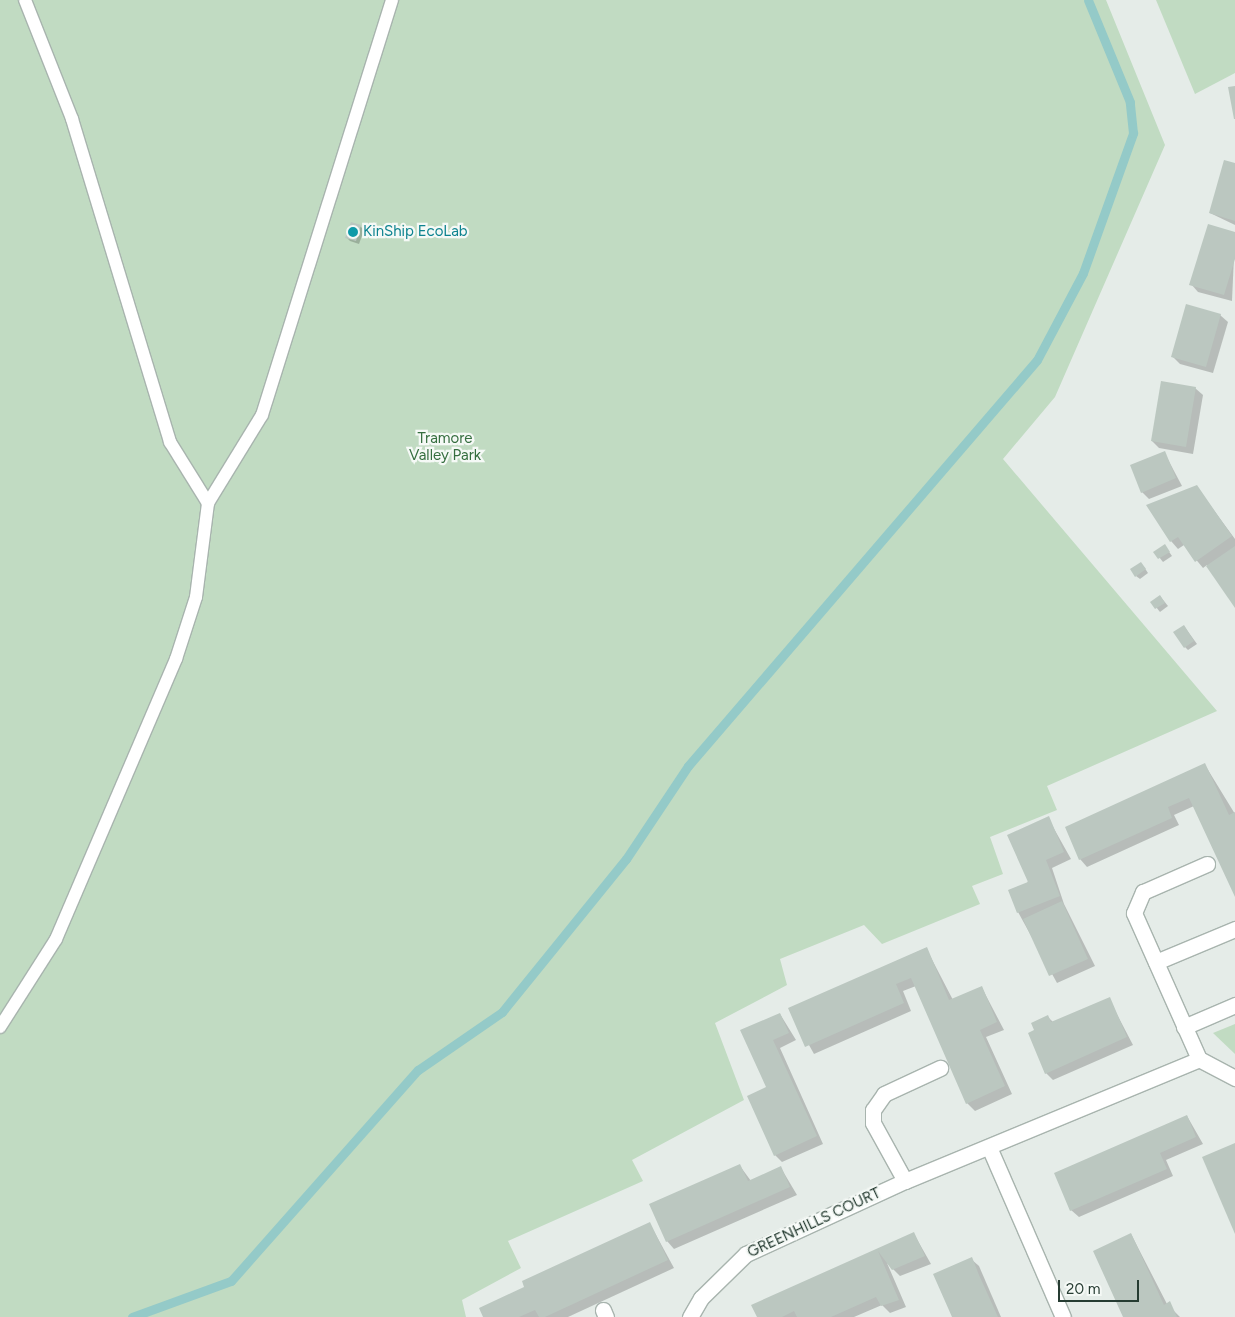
<!DOCTYPE html>
<html>
<head>
<meta charset="utf-8">
<style>
  body { margin:0 }
  #map { position:relative; width:1235px; height:1317px; overflow:hidden; background:#e5ece8; font-family:Figtree,sans-serif }
  div>[style] { position:absolute }
  .green>* { inset:0; background:#c1dbc2 }
  .shadow>* { inset:0; background:#0003 }
  .stream>* { height:9px; margin:-4.5px; padding:0 4.5px; transform-origin:4.5px; border-radius:4.5px; background:#94cac8 }
  .building>* { inset:0; background:#bbc7c0 }
  .roads { filter:drop-shadow(1px 0 #a8b4ae) drop-shadow(-1px 0 #a8b4ae) drop-shadow(0 1px #a8b4ae) drop-shadow(0 -1px #a8b4ae) }
  .lane>* { height:12px; margin:-6px; padding:0 6px; transform-origin:6px; border-radius:6px; background:#fff }
  .street>* { height:15px; margin:-7.5px; padding:0 7.5px; transform-origin:7.5px; border-radius:7.5px; background:#fff }
  .dots>* { width:14px; height:14px; translate:-50% -50%; box-sizing:border-box; border:2px solid #f5f9f6; border-radius:50% }
  span { translate:-50% -50%; white-space:nowrap; text-align:center; line-height:1.15; -webkit-text-stroke:4.5px #f5f9f6; paint-order:stroke }
  .culture-label { font-size:15px; color:#0d838f }
  .left { translate:0 -50%; text-align:left }
  .park-label { font-size:15px; color:#356e3f }
  .street-label { font-size:15px; color:#263c32 }
  .scale { position:absolute; left:1058px; top:1280px; width:81px; height:22px; box-sizing:border-box; border:2px solid #263c32; border-top:0; padding-left:6px; font-size:15px; line-height:18px; white-space:nowrap; color:#263c32; -webkit-text-stroke:4px #f5f9f6; paint-order:stroke }
</style>
</head>
<body>
<div id="map">
  <div class="green">
    <div style="clip-path:polygon(0 0,1106px 0,1165px 145px,1055px 397px,1003px 459px,1217px 711px,1047px 786px,1057px 810px,990px 837px,1003px 874px,972px 886px,980px 904px,882px 944px,864px 925px,780px 959px,787px 985px,715px 1023px,744px 1100px,632px 1160px,643px 1181px,508px 1241px,521px 1268px,462px 1300px,466px 1317px,0 1317px)"></div>
    <div style="clip-path:polygon(1156px 0,1235px 0,1235px 73px,1195px 94px)"></div>
    <div style="clip-path:polygon(1235px 1024px,1235px 1054px,1213px 1033px)"></div>
  </div>
  <div class="shadow">
    <div style="clip-path:polygon(1235px 164px,1235px 225px,1210px 213px)"></div>
    <div style="clip-path:polygon(360px 226px,364px 230px,359px 244px,350px 241px,347px 238px)"></div>
    <div style="clip-path:polygon(1235px 234px,1232px 301px,1198px 292px,1191px 284px)"></div>
    <div style="clip-path:polygon(1220px 315px,1228px 322px,1213px 373px,1180px 364px,1172px 356px)"></div>
    <div style="clip-path:polygon(1195px 388px,1203px 395px,1193px 454px,1159px 448px,1152px 441px)"></div>
    <div style="clip-path:polygon(1164px 452px,1182px 486px,1149px 499px,1142px 492px)"></div>
    <div style="clip-path:polygon(1196px 486px,1235px 539px,1235px 606px,1207px 565px,1203px 568px,1184px 545px,1178px 549px,1171px 541px)"></div>
    <div style="clip-path:polygon(1165px 546px,1172px 556px,1163px 562px,1155px 552px)"></div>
    <div style="clip-path:polygon(1144px 567px,1148px 573px,1140px 579px,1136px 576px)"></div>
    <div style="clip-path:polygon(1160px 596px,1168px 606px,1160px 612px,1152px 602px)"></div>
    <div style="clip-path:polygon(1184px 626px,1197px 644px,1188px 650px,1185px 647px)"></div>
    <div style="clip-path:polygon(1205px 765px,1235px 814px,1235px 895px,1194px 806px,1174px 815px,1179px 825px,1087px 867px,1080px 859px)"></div>
    <div style="clip-path:polygon(1048px 818px,1071px 859px,1052px 868px,1064px 904px,1095px 966px,1057px 983px,1018px 912px)"></div>
    <div style="clip-path:polygon(926px 948px,953px 1000px,982px 988px,1004px 1030px,986px 1037px,1012px 1094px,975px 1111px,967px 1103px,916px 986px,903px 991px,911px 1011px,814px 1054px,789px 1009px)"></div>
    <div style="clip-path:polygon(1109px 999px,1133px 1045px,1053px 1080px,1046px 1073px,1035px 1030px,1048px 1017px,1054px 1023px)"></div>
    <div style="clip-path:polygon(780px 1014px,796px 1040px,780px 1048px,823px 1144px,782px 1162px,775px 1155px,768px 1088px,742px 1031px)"></div>
    <div style="clip-path:polygon(1187px 1116px,1203px 1144px,1166px 1160px,1173px 1176px,1079px 1217px,1071px 1210px)"></div>
    <div style="clip-path:polygon(740px 1166px,751px 1181px,781px 1168px,797px 1195px,674px 1249px,667px 1241px)"></div>
    <div style="clip-path:polygon(650px 1224px,674px 1268px,568px 1317px,484px 1317px,526px 1288px)"></div>
    <div style="clip-path:polygon(914px 1234px,931px 1264px,900px 1276px,887px 1263px,906px 1307px,890px 1313px,882px 1305px,854px 1317px,758px 1317px,753px 1306px)"></div>
    <div style="clip-path:polygon(1131px 1234px,1167px 1304px,1180px 1317px,1128px 1317px)"></div>
    <div style="clip-path:polygon(971px 1259px,979px 1266px,1001px 1317px,953px 1317px)"></div>
  </div>
  <div class="stream">
    <div style="left:132px;top:1317px;width:105px;rotate:-20deg"></div>
    <div style="left:231px;top:1281px;width:282px;rotate:-48.5deg"></div>
    <div style="left:418px;top:1070px;width:102px;rotate:-34.6deg"></div>
    <div style="left:502px;top:1012px;width:197px;rotate:-51deg"></div>
    <div style="left:626px;top:859px;width:112px;rotate:-56.3deg"></div>
    <div style="left:688px;top:766px;width:535px;rotate:-49.32deg"></div>
    <div style="left:1037px;top:360px;width:98px;rotate:-62.1deg"></div>
    <div style="left:1083px;top:273px;width:149px;rotate:-70.3deg"></div>
    <div style="left:1133px;top:133px;width:31px;rotate:-96deg"></div>
    <div style="left:1130px;top:102px;width:110px;rotate:-112.4deg"></div>
  </div>
  <div class="building">
    <div style="clip-path:polygon(1235px 86px,1235px 119px,1234px 119px,1228px 87px)"></div>
    <div style="clip-path:polygon(1224px 160px,1235px 163px,1235px 221px,1209px 213px)"></div>
    <div style="clip-path:polygon(351px 222px,361px 225px,356px 241px,345px 238px)"></div>
    <div style="clip-path:polygon(1208px 224px,1235px 232px,1235px 259px,1224px 295px,1189px 285px)"></div>
    <div style="clip-path:polygon(1186px 304px,1221px 314px,1206px 367px,1171px 357px)"></div>
    <div style="clip-path:polygon(1161px 381px,1196px 387px,1186px 447px,1151px 441px)"></div>
    <div style="clip-path:polygon(1165px 451px,1176px 478px,1141px 493px,1130px 465px)"></div>
    <div style="clip-path:polygon(1197px 485px,1232px 536px,1195px 562px,1178px 537px,1170px 542px,1146px 505px)"></div>
    <div style="clip-path:polygon(1165px 544px,1170px 552px,1158px 559px,1153px 552px)"></div>
    <div style="clip-path:polygon(1235px 546px,1235px 608px,1206px 566px)"></div>
    <div style="clip-path:polygon(1141px 562px,1146px 569px,1135px 577px,1130px 569px)"></div>
    <div style="clip-path:polygon(1160px 595px,1165px 603px,1155px 609px,1150px 602px)"></div>
    <div style="clip-path:polygon(1184px 625px,1194px 641px,1184px 648px,1173px 632px)"></div>
    <div style="clip-path:polygon(1205px 763px,1229px 815px,1235px 812px,1235px 897px,1189px 798px,1168px 807px,1172px 818px,1079px 860px,1065px 827px)"></div>
    <div style="clip-path:polygon(1049px 816px,1064px 852px,1046px 860px,1060px 896px,1017px 913px,1008px 890px,1028px 882px,1007px 835px)"></div>
    <div style="clip-path:polygon(1062px 901px,1088px 959px,1049px 976px,1023px 919px)"></div>
    <div style="clip-path:polygon(927px 947px,949px 1000px,982px 986px,997px 1022px,980px 1030px,1005px 1086px,966px 1104px,911px 978px,896px 984px,904px 1003px,805px 1047px,788px 1008px)"></div>
    <div style="clip-path:polygon(1110px 997px,1127px 1037px,1045px 1074px,1028px 1033px,1034px 1030px,1031px 1023px,1048px 1015px,1051px 1022px)"></div>
    <div style="clip-path:polygon(780px 1013px,789px 1033px,773px 1040px,817px 1136px,774px 1156px,747px 1096px,766px 1087px,740px 1030px)"></div>
    <div style="clip-path:polygon(1187px 1115px,1196px 1137px,1160px 1153px,1167px 1169px,1070px 1211px,1054px 1173px)"></div>
    <div style="clip-path:polygon(1235px 1143px,1235px 1234px,1202px 1157px)"></div>
    <div style="clip-path:polygon(740px 1164px,748px 1181px,781px 1166px,790px 1187px,666px 1242px,649px 1204px)"></div>
    <div style="clip-path:polygon(650px 1222px,668px 1260px,545px 1317px,539px 1317px,535px 1310px,519px 1317px,483px 1317px,479px 1308px,524px 1287px,522px 1281px)"></div>
    <div style="clip-path:polygon(914px 1232px,925px 1256px,892px 1270px,878px 1251px,899px 1300px,881px 1306px,876px 1297px,831px 1317px,797px 1317px,794px 1311px,782px 1317px,757px 1317px,751px 1305px)"></div>
    <div style="clip-path:polygon(1131px 1233px,1164px 1305px,1170px 1301px,1177px 1317px,1123px 1317px,1093px 1251px)"></div>
    <div style="clip-path:polygon(972px 1257px,979px 1275px,998px 1317px,952px 1317px,933px 1274px)"></div>
  </div>
  <div class="roads">
    <div class="lane">
      <div style="left:25px;top:0;width:128px;rotate:68.4deg"></div>
      <div style="left:72px;top:119px;width:338px;rotate:73.1deg"></div>
      <div style="left:170px;top:442px;width:72px;rotate:58.1deg"></div>
      <div style="left:0;top:1027px;width:104px;rotate:-57.5deg"></div>
      <div style="left:56px;top:939px;width:305px;rotate:-66.8deg"></div>
      <div style="left:176px;top:659px;width:65px;rotate:-72.1deg"></div>
      <div style="left:196px;top:597px;width:95px;rotate:-82.7deg"></div>
      <div style="left:208px;top:503px;width:103px;rotate:-58.5deg"></div>
      <div style="left:262px;top:415px;width:435px;rotate:-72.6deg"></div>
    </div>
    <div class="street">
      <div style="left:1156px;top:962px;width:86px;rotate:-22.7deg"></div>
      <div style="left:1184px;top:1027px;width:56px;rotate:-23.3deg"></div>
      <div style="left:1199px;top:1059px;width:160px;rotate:-114deg"></div>
      <div style="left:1134px;top:913px;width:23px;rotate:-67deg"></div>
      <div style="left:1143px;top:892px;width:70px;rotate:-23.6deg"></div>
      <div style="left:989px;top:1147px;width:185px;rotate:66.5deg"></div>
      <div style="left:905px;top:1181px;width:66px;rotate:-118.9deg"></div>
      <div style="left:873px;top:1123px;width:13px;rotate:-90deg"></div>
      <div style="left:873px;top:1110px;width:19px;rotate:-55deg"></div>
      <div style="left:884px;top:1094px;width:62px;rotate:-24.9deg"></div>
      <div style="left:603px;top:1310px;width:8px;rotate:67deg"></div>
      <div style="left:690px;top:1317px;width:22px;rotate:-60deg"></div>
      <div style="left:701px;top:1298px;width:63px;rotate:-44.4deg"></div>
      <div style="left:746px;top:1254px;width:175px;rotate:-24.7deg"></div>
      <div style="left:905px;top:1181px;width:318px;rotate:-22.5deg"></div>
      <div style="left:1199px;top:1059px;width:41px;rotate:27.8deg"></div>
    </div>
  </div>
  <div class="dots">
    <div style="left:353px;top:232px;background:#0f9aa8"></div>
  </div>
  <div class="culture-label">
    <span class="left" style="left:363px;top:232px">KinShip EcoLab</span>
  </div>
  <div class="park-label">
    <span style="left:445px;top:447px">Tramore<br>Valley Park</span>
  </div>
  <div class="street-label">
    <span style="left:814px;top:1223px;rotate:-25deg">GREENHILLS COURT</span>
  </div>
  <div class="scale">20 m</div>
</div>
</body>
</html>
